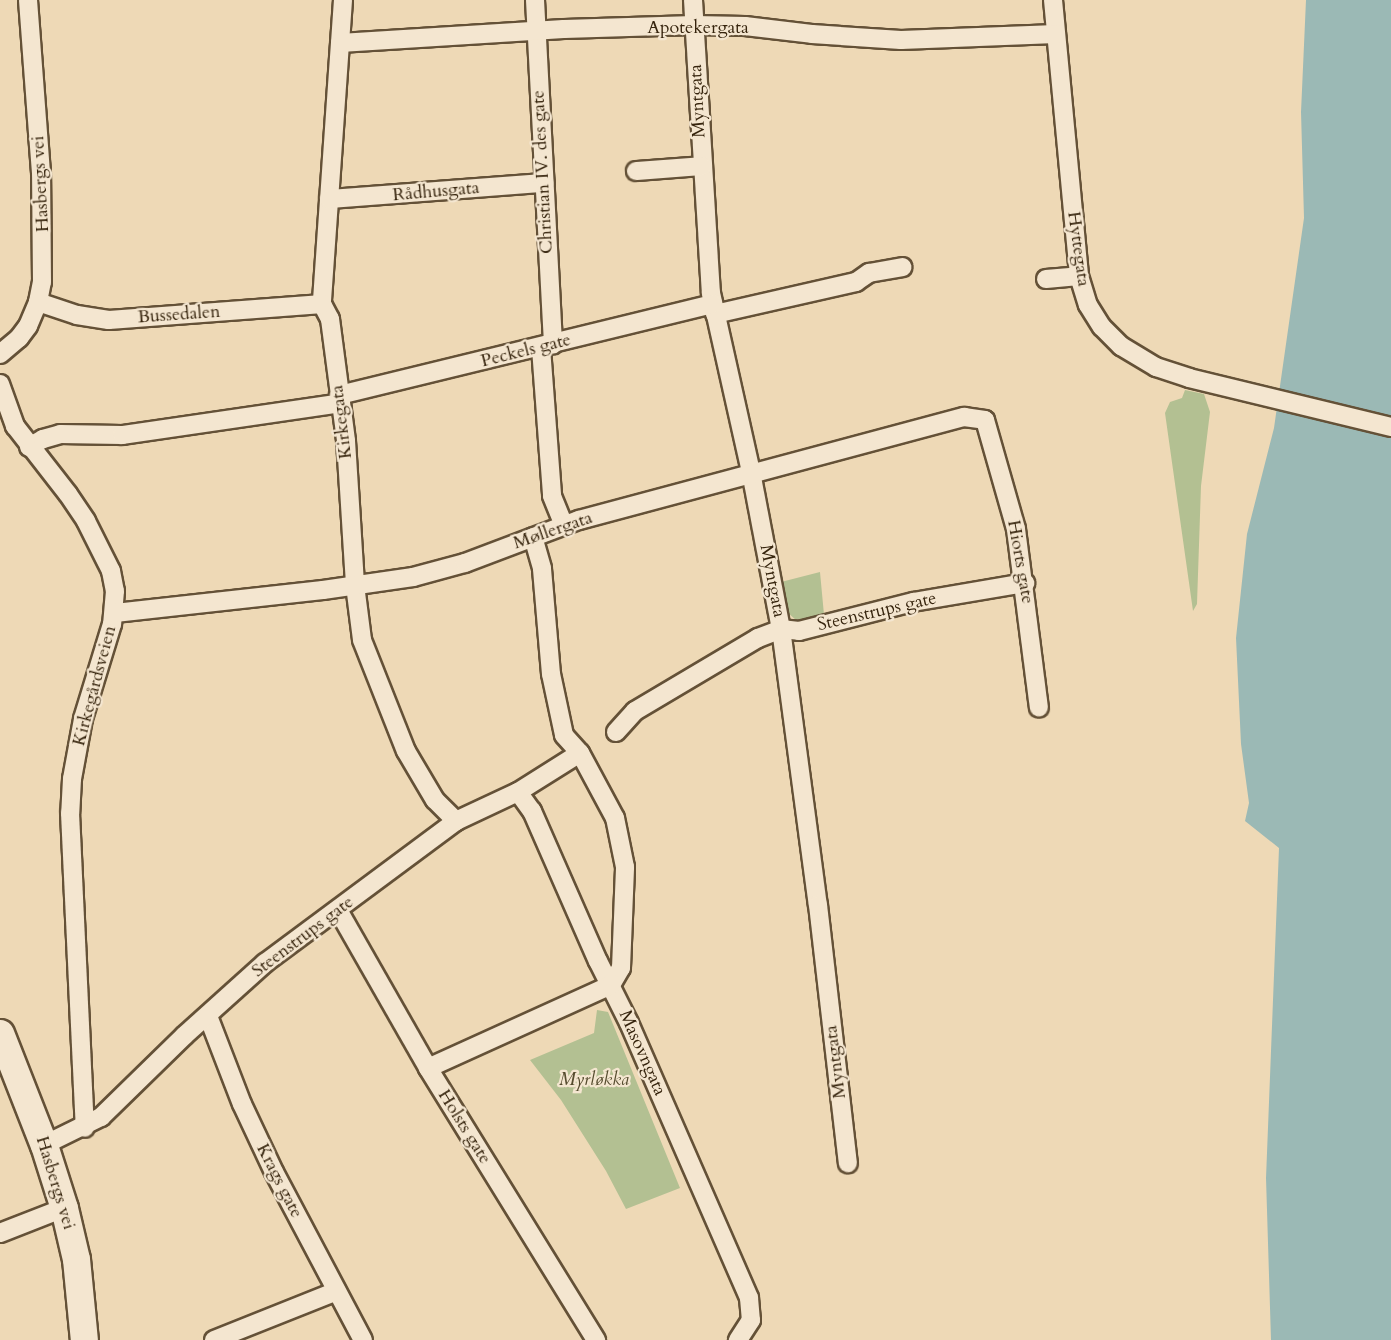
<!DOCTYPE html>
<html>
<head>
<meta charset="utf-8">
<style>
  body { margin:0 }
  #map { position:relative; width:1391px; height:1340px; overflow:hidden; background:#eed9b6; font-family:Cardo,serif }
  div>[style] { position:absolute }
  .green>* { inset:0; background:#b3c092 }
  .water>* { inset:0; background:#9bb9b5 }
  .roads { filter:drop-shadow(2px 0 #645137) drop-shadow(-2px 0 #645137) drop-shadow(0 2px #645137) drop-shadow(0 -2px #645137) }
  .street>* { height:18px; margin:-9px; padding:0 9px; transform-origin:9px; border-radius:9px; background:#f4e6d0 }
  .secondary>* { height:27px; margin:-13.5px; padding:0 13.5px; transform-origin:13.5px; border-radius:13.5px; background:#f4e6d0 }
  span { translate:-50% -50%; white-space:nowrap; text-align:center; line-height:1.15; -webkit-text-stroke:4.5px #f4e6d0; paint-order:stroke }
  .street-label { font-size:18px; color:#36240d }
  .park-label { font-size:18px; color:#554b2e; font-style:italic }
</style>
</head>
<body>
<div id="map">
  <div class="green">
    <div style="clip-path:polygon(1185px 390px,1204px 394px,1210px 412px,1201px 486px,1197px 604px,1193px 611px,1165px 413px,1170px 402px,1182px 398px)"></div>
    <div style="clip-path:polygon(820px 572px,824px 615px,796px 620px,788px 613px,781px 582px)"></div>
    <div style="clip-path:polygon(597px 1010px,608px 1012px,680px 1188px,626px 1209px,606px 1171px,561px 1100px,530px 1060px,594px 1033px)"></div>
  </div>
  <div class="water">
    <div style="clip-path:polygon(1306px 0,1391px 0,1391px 1340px,1271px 1340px,1266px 1178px,1279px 848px,1245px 821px,1249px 803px,1241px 744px,1236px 638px,1247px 534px,1274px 428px,1304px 218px,1301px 112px)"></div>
  </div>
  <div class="roads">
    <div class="street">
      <div style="left:343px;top:0;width:305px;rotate:94deg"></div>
      <div style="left:322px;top:304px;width:17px;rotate:62deg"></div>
      <div style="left:330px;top:319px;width:123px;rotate:82.5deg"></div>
      <div style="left:346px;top:441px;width:144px;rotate:86.4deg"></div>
      <div style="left:355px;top:585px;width:55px;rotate:82.7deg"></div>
      <div style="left:362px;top:640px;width:119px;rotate:68.4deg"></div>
      <div style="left:406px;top:751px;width:57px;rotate:59.4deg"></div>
      <div style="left:435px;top:800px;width:30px;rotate:45deg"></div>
      <div style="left:535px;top:0;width:345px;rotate:87deg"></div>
      <div style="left:693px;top:0;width:294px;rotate:86.5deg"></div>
      <div style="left:711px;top:293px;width:183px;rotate:77.4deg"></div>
      <div style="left:751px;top:472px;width:160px;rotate:79.2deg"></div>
      <div style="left:781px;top:629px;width:278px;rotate:82.4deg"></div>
      <div style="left:818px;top:905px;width:260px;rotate:83.4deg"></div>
      <div style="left:1053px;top:0;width:277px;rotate:84.6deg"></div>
      <div style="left:1079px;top:276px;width:30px;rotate:73deg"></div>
      <div style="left:1088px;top:305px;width:26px;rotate:58deg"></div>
      <div style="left:1102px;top:327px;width:27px;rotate:45deg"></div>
      <div style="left:1121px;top:346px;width:41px;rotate:31deg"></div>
      <div style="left:1156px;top:367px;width:35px;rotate:18deg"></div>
      <div style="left:1189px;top:378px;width:208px;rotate:13.6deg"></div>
      <div style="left:340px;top:43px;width:224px;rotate:-3.6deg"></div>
      <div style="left:564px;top:29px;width:130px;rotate:-1.8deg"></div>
      <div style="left:694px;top:25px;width:51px;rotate:1.1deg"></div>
      <div style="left:745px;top:26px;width:67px;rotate:6.8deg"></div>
      <div style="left:812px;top:34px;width:89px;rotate:3.9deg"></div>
      <div style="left:901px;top:40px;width:155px;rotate:-2.2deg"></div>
      <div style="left:636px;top:171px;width:66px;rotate:-4.3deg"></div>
      <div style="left:329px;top:199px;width:216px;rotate:-4.3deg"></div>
      <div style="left:1046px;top:279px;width:33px;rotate:-5deg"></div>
      <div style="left:38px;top:302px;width:41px;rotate:18.4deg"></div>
      <div style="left:77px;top:315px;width:32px;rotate:9deg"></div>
      <div style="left:109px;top:320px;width:214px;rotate:-4.3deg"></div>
      <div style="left:715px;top:314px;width:145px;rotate:-12.8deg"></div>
      <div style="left:856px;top:282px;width:16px;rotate:-35deg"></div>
      <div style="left:869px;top:273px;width:34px;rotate:-10deg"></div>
      <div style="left:541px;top:348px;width:148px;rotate:85.7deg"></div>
      <div style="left:552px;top:496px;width:31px;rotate:68deg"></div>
      <div style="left:0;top:354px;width:25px;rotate:-40deg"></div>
      <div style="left:19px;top:338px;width:15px;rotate:-53deg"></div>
      <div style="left:28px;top:326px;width:26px;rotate:-67deg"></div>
      <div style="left:38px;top:302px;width:20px;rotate:-79deg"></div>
      <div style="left:42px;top:282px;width:109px;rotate:-90.5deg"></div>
      <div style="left:41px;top:173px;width:173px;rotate:-94.3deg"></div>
      <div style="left:0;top:384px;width:45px;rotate:70.3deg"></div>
      <div style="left:15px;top:426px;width:86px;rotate:52.1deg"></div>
      <div style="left:68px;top:494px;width:32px;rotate:56deg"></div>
      <div style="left:86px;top:521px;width:56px;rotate:63.4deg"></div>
      <div style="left:111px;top:571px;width:20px;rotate:79deg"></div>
      <div style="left:115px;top:591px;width:33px;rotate:95deg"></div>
      <div style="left:112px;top:624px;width:99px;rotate:107deg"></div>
      <div style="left:83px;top:719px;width:61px;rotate:100.4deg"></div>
      <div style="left:72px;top:779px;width:34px;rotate:93deg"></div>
      <div style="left:70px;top:813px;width:315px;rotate:87.3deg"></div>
      <div style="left:339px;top:395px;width:385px;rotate:-13.7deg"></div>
      <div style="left:29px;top:447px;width:16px;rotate:-30deg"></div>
      <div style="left:43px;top:439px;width:18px;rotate:-16deg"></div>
      <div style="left:60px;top:434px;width:62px;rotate:0.9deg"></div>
      <div style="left:122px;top:435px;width:221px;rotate:-8.3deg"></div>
      <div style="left:115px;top:613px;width:209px;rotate:-6.3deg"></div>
      <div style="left:323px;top:590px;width:91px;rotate:-8.2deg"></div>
      <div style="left:413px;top:577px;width:54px;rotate:-15.1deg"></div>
      <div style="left:465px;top:563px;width:122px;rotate:-20.7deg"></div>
      <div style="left:579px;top:520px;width:399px;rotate:-15deg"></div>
      <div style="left:964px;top:417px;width:21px;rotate:8deg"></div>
      <div style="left:985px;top:420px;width:113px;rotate:74.1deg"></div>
      <div style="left:1016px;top:529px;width:180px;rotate:82.7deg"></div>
      <div style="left:616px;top:732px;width:28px;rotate:-48deg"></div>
      <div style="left:635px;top:711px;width:143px;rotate:-30.7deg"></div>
      <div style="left:758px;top:638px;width:25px;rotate:-21deg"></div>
      <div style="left:781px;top:629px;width:18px;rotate:6deg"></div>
      <div style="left:799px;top:631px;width:118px;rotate:-14.3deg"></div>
      <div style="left:913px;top:602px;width:114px;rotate:-9.6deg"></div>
      <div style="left:518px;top:792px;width:24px;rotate:54deg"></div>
      <div style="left:532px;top:811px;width:164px;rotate:66.3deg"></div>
      <div style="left:598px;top:961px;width:69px;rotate:63.4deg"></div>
      <div style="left:629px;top:1023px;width:300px;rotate:66.4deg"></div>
      <div style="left:749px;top:1298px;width:22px;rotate:85deg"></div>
      <div style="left:751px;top:1320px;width:24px;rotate:123deg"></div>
      <div style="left:338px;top:910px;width:182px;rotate:60.3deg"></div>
      <div style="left:428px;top:1068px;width:320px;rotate:58.3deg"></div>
      <div style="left:208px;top:1016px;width:94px;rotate:68.9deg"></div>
      <div style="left:242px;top:1104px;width:75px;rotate:64.8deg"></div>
      <div style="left:274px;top:1172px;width:190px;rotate:62.1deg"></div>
      <div style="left:428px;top:1068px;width:201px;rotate:-24.4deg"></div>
      <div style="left:611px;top:985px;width:20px;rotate:-60deg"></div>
      <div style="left:621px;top:968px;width:101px;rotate:-87.7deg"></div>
      <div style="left:625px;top:867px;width:50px;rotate:-101.5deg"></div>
      <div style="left:615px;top:818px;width:74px;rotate:-118.3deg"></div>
      <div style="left:580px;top:753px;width:24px;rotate:-132deg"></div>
      <div style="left:564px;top:735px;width:62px;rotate:-102deg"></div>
      <div style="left:551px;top:674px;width:106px;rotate:-94.9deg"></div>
      <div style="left:542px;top:568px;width:32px;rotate:-106deg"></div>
      <div style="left:44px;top:1145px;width:64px;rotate:-26.2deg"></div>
      <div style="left:101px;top:1117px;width:117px;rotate:-44.3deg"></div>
      <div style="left:185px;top:1035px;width:108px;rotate:-42deg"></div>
      <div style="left:265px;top:963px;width:238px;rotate:-36.6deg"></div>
      <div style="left:456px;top:821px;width:68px;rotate:-25.1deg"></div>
      <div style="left:518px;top:792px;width:73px;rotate:-32.2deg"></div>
      <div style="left:0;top:1233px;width:69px;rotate:-21.3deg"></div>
      <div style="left:214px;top:1340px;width:132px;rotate:-21.7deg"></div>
    </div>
    <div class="secondary">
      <div style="left:0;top:1033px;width:120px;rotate:68.6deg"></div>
      <div style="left:44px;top:1145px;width:66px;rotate:72.4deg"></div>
      <div style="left:64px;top:1208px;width:52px;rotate:76.8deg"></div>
      <div style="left:76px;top:1259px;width:81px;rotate:84.4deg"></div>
    </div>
  </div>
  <div class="street-label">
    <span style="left:698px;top:28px">Apotekergata</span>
    <span style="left:698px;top:101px;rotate:-93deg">Myntgata</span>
    <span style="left:543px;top:172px;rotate:-93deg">Christian IV. des gate</span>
    <span style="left:41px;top:184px;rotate:-93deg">Hasbergs vei</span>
    <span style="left:436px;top:192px;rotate:-5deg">Rådhusgata</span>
    <span style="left:1078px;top:249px;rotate:82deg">Hyttegata</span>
    <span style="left:179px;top:315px;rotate:-4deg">Bussedalen</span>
    <span style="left:526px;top:351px;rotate:-14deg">Peckels gate</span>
    <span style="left:342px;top:422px;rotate:-97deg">Kirkegata</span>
    <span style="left:553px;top:531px;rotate:-19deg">Møllergata</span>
    <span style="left:1020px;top:562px;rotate:80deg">Hiorts gate</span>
    <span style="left:772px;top:581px;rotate:79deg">Myntgata</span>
    <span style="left:877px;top:612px;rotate:-13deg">Steenstrups gate</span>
    <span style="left:95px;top:686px;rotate:-75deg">Kirkegårdsveien</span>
    <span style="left:303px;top:937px;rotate:-37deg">Steenstrups gate</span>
    <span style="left:642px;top:1053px;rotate:66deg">Masovngata</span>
    <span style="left:836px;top:1062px;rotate:-97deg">Myntgata</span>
    <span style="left:464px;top:1127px;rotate:58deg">Holsts gate</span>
    <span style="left:279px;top:1181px;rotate:63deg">Krags gate</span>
    <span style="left:55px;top:1183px;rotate:73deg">Hasbergs vei</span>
  </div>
  <div class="park-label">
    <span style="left:594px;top:1080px">Myrløkka</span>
  </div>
</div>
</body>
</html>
